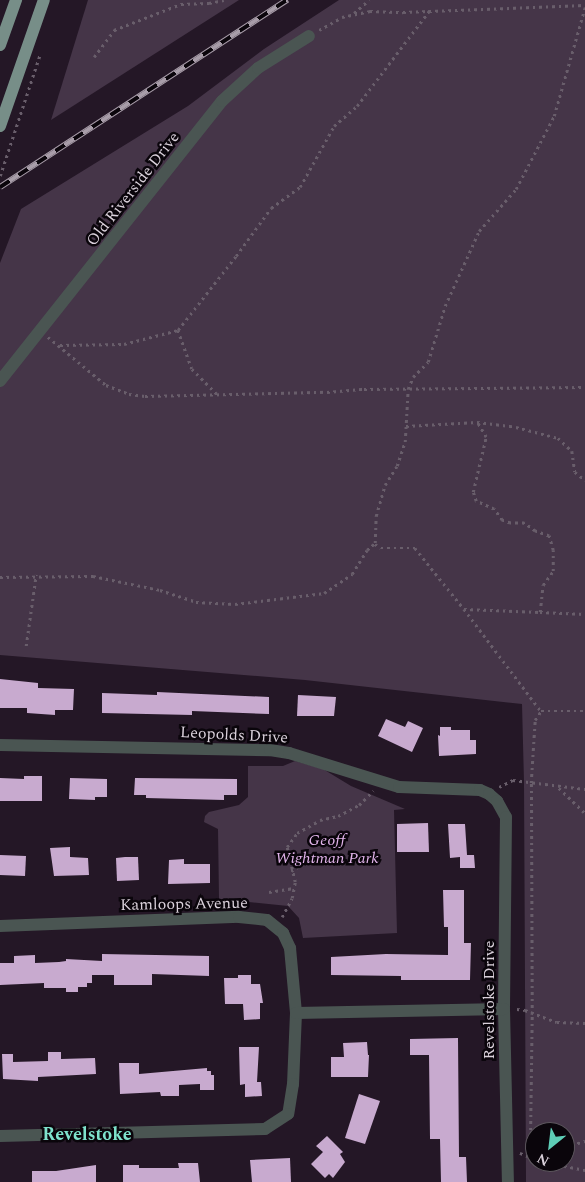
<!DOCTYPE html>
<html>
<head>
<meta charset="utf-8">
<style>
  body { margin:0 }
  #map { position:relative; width:585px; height:1182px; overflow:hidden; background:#241726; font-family:Spectral,serif }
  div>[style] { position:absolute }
  .green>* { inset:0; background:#453548 }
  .building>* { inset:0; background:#c8aacf }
  .path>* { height:2.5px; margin-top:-1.25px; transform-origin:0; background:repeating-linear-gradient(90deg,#695e6b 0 2.5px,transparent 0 6.5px) }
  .minor>* { height:12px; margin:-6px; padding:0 6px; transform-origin:6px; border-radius:6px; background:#4a5552 }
  .major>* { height:12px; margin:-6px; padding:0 6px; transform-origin:6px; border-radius:6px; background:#778e88 }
  .rail>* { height:5.5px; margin-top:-2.75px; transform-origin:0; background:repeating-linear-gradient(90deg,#0a050b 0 11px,#a89da9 0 22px); box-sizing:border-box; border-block:1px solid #a89da9 }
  span { translate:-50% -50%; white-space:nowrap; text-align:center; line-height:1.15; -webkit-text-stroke:5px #0a050b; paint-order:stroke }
  .street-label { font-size:16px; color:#dad1db }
  .park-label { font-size:16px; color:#e2b4eb; font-style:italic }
  .neighbourhood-label { font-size:18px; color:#7ee2cc; font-weight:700 }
  .north { position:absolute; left:525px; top:1122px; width:50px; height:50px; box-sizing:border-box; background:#0a050b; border:1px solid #5d575e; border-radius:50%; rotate:209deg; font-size:14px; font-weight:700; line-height:20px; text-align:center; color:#dad1db }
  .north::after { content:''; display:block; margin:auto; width:18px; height:22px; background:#5eceb7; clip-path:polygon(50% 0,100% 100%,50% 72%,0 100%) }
</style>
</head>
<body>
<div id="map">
  <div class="green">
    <div style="clip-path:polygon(88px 0,239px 0,51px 120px)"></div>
    <div style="clip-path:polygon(evenodd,339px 0,585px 0,585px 1182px,526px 1182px,524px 782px,522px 704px,305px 680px,0 655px,0 263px,21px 209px,188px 106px,264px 49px,339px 0,535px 1132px,565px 1132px,565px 1162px,535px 1162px,535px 1132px)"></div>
    <div style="clip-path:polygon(295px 761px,323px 769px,351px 786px,405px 809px,394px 810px,397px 933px,303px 938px,299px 918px,288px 906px,219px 899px,218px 829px,204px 822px,205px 816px,209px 812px,239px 805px,248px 797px,248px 766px,283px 766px)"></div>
  </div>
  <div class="building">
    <div style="clip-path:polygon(0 679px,38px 683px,38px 688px,74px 689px,73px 710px,55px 710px,55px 715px,27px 713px,27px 708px,0 708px)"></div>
    <div style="clip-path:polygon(157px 692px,269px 697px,269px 714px,192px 711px,192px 715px,102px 713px,102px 693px,157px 695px)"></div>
    <div style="clip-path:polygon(298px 695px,336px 697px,334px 716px,297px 716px)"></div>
    <div style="clip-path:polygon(386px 719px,405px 727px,408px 721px,423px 728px,412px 752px,378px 736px)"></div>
    <div style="clip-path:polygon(440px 727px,451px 727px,451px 730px,470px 730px,470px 740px,476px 740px,476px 754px,439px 756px,438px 735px,440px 736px)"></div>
    <div style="clip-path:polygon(24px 776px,42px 776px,42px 801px,0 801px,0 778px,24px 779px)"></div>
    <div style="clip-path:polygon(70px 778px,107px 779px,107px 797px,95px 797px,95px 800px,69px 799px)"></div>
    <div style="clip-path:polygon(135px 778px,237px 779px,237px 795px,224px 795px,224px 800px,146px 798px,146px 795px,134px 795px)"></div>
    <div style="clip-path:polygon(428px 823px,429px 852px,397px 852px,397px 824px)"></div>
    <div style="clip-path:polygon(448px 824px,465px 824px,467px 855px,474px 855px,475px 868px,460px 868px,460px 857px,450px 858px)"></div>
    <div style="clip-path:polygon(70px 847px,70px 857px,88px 858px,89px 875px,54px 876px,50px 848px)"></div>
    <div style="clip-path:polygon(0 855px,26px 856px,25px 876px,0 875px)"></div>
    <div style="clip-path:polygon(125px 857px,138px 857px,139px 880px,117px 881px,116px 858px)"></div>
    <div style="clip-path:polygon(184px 859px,184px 864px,210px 864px,210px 883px,168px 884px,169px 860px)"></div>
    <div style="clip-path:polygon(443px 890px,464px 890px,464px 943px,471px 943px,470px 980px,401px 980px,401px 976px,331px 975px,331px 957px,386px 954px,448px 955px,448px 927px,444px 927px)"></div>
    <div style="clip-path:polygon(102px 954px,209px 956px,209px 976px,152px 974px,152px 985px,114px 985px,114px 975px,92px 975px,92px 983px,87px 983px,87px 987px,78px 987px,78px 992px,66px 992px,66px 988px,44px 988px,44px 983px,0 985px,0 963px,14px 963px,14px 956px,35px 955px,35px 963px,59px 962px,66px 961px,66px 959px,102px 961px)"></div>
    <div style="clip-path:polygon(238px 975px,251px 975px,251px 984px,260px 984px,263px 1003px,260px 1003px,260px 1019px,244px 1020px,243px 1004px,225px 1004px,224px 978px,238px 978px)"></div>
    <div style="clip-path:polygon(458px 1038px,459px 1157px,466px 1157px,467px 1182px,441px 1182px,440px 1139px,430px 1139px,429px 1055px,410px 1055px,410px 1039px)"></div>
    <div style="clip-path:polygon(367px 1042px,368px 1055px,369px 1055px,368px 1077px,331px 1077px,331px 1057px,344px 1057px,343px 1043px)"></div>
    <div style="clip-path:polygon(239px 1047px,259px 1047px,257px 1082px,261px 1082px,262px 1096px,245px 1097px,245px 1084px,240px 1085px)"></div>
    <div style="clip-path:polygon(48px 1052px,61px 1052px,61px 1059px,95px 1058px,96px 1074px,38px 1077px,38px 1081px,3px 1079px,2px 1054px,13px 1054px,13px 1062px,48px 1061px)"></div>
    <div style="clip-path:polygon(119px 1063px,139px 1063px,139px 1074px,207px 1068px,207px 1071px,211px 1071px,211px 1075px,214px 1075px,214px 1090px,200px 1090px,200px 1084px,179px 1085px,179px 1096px,161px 1096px,160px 1092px,120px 1094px)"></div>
    <div style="clip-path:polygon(359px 1094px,380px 1101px,365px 1144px,345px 1138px)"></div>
    <div style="clip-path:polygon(327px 1136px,343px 1152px,340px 1154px,345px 1162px,333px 1178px,329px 1174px,325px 1178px,311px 1164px,323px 1152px,316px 1146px)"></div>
    <div style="clip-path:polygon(290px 1158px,291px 1182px,252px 1182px,250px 1160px)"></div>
    <div style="clip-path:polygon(178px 1163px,198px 1163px,200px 1182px,123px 1182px,123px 1165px,139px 1165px,139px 1168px,179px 1168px)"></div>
    <div style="clip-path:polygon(96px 1165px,96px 1182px,32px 1182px,32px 1171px,56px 1171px)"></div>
  </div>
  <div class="path">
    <div style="left:354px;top:13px;width:20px;rotate:-41deg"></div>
    <div style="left:319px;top:30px;width:26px;rotate:-29deg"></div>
    <div style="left:342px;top:17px;width:29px;rotate:-12deg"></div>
    <div style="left:370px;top:11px;width:33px;rotate:2deg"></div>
    <div style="left:403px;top:12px;width:182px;rotate:-2.2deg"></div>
    <div style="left:94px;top:57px;width:34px;rotate:-53deg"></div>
    <div style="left:114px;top:30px;width:72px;rotate:-21.2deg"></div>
    <div style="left:181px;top:4px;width:28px;rotate:-2deg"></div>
    <div style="left:209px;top:3px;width:15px;rotate:-11deg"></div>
    <div style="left:0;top:176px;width:128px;rotate:-71.8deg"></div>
    <div style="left:178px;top:330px;width:41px;rotate:70.3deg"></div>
    <div style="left:192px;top:369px;width:37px;rotate:45deg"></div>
    <div style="left:48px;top:337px;width:75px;rotate:39.6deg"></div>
    <div style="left:106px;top:385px;width:25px;rotate:21deg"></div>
    <div style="left:129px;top:394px;width:16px;rotate:7deg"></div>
    <div style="left:145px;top:396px;width:182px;rotate:-1.3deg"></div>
    <div style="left:327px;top:392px;width:37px;rotate:-5deg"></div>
    <div style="left:364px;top:389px;width:221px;rotate:-0.5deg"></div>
    <div style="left:60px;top:345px;width:64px;rotate:-0.9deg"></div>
    <div style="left:124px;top:344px;width:56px;rotate:-14.5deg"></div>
    <div style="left:178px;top:330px;width:94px;rotate:-51.9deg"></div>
    <div style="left:236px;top:256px;width:59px;rotate:-53.9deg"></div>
    <div style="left:271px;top:208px;width:36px;rotate:-36deg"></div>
    <div style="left:300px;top:187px;width:70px;rotate:-60.9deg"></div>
    <div style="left:334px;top:126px;width:30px;rotate:-41deg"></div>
    <div style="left:357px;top:106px;width:121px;rotate:-52.8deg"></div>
    <div style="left:406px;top:426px;width:71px;rotate:-3.2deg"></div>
    <div style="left:477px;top:422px;width:39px;rotate:7deg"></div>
    <div style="left:516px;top:427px;width:43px;rotate:14.7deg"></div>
    <div style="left:558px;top:438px;width:19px;rotate:43deg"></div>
    <div style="left:572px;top:451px;width:21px;rotate:82deg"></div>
    <div style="left:575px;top:472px;width:13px;rotate:39deg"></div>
    <div style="left:375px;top:544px;width:7px;rotate:34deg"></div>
    <div style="left:381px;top:548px;width:34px"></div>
    <div style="left:415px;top:548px;width:78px;rotate:51.2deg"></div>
    <div style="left:464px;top:609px;width:76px;rotate:2.3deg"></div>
    <div style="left:540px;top:612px;width:27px;rotate:-84deg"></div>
    <div style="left:543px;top:585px;width:17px;rotate:-54deg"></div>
    <div style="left:553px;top:571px;width:21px;rotate:-90deg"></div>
    <div style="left:553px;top:550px;width:15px;rotate:-106deg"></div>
    <div style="left:549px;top:536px;width:15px;rotate:-160deg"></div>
    <div style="left:535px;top:531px;width:14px;rotate:-144deg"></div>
    <div style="left:524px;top:523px;width:14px;rotate:180deg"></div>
    <div style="left:510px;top:523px;width:9px;rotate:-159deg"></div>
    <div style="left:502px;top:520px;width:14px;rotate:-126deg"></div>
    <div style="left:494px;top:509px;width:20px;rotate:-156deg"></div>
    <div style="left:476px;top:501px;width:9px;rotate:-108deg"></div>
    <div style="left:473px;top:492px;width:57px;rotate:-76.7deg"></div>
    <div style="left:486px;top:437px;width:17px;rotate:-121deg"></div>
    <div style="left:0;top:577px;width:93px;rotate:-0.6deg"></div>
    <div style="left:93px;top:576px;width:68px;rotate:11.8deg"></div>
    <div style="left:160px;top:590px;width:38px;rotate:18deg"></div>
    <div style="left:196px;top:602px;width:39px;rotate:3deg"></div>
    <div style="left:235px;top:604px;width:90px;rotate:-7deg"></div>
    <div style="left:324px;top:593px;width:34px;rotate:-34deg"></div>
    <div style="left:352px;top:574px;width:28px;rotate:-58deg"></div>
    <div style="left:367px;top:550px;width:11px;rotate:-41deg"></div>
    <div style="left:375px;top:543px;width:27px;rotate:-88deg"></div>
    <div style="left:376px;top:516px;width:32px;rotate:-74deg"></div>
    <div style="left:385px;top:485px;width:22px;rotate:-58deg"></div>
    <div style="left:397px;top:466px;width:25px;rotate:-72deg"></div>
    <div style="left:405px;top:442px;width:53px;rotate:-86.8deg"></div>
    <div style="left:408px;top:389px;width:13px;rotate:-67deg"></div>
    <div style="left:413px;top:377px;width:21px;rotate:-45deg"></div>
    <div style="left:428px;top:362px;width:59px;rotate:-73.1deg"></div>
    <div style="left:445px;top:306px;width:82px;rotate:-65.6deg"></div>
    <div style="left:479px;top:231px;width:56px;rotate:-48.6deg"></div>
    <div style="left:516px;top:189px;width:82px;rotate:-62.5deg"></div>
    <div style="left:554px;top:116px;width:113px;rotate:-74.1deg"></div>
    <div style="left:464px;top:609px;width:128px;rotate:53deg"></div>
    <div style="left:540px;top:612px;width:45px;rotate:2.5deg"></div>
    <div style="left:26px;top:646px;width:72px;rotate:-82deg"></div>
    <div style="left:499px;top:787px;width:16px;rotate:-27deg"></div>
    <div style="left:513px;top:780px;width:73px;rotate:7.1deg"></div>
    <div style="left:559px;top:788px;width:36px;rotate:44deg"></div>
    <div style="left:291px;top:871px;width:22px;rotate:-30deg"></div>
    <div style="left:310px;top:860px;width:10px;rotate:-11deg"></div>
    <div style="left:269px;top:892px;width:25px;rotate:-9deg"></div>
    <div style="left:282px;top:917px;width:21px;rotate:-62deg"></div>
    <div style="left:292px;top:898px;width:16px;rotate:-79deg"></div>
    <div style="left:295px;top:882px;width:36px;rotate:-103deg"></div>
    <div style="left:287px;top:847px;width:17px;rotate:-54deg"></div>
    <div style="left:297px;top:833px;width:26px;rotate:-29deg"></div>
    <div style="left:320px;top:820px;width:18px;rotate:-13deg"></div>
    <div style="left:338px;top:816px;width:24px;rotate:-28deg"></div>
    <div style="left:359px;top:805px;width:20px;rotate:-45deg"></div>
    <div style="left:517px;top:1009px;width:8px;rotate:7deg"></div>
    <div style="left:525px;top:1010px;width:34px;rotate:21deg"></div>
    <div style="left:557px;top:1022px;width:28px;rotate:2deg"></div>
    <div style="left:565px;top:1147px;width:21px;rotate:-17deg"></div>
    <div style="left:520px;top:1153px;width:16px;rotate:22deg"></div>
    <div style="left:535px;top:1155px;width:5px;rotate:169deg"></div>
    <div style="left:530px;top:1156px;width:142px;rotate:-89.2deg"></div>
    <div style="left:532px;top:1014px;width:231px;rotate:-90.2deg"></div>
    <div style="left:531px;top:783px;width:63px;rotate:-86.4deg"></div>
    <div style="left:535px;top:720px;width:11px;rotate:-56deg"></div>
    <div style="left:541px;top:711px;width:44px"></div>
    <div style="left:545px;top:1162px;width:41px;rotate:11.3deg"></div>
  </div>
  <div class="minor">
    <div style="left:0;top:381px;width:357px;rotate:-51.6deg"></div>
    <div style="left:222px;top:101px;width:49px;rotate:-42.5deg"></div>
    <div style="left:258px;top:68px;width:60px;rotate:-32.1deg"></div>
    <div style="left:0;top:745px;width:270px;rotate:1.1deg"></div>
    <div style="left:270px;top:750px;width:19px;rotate:9deg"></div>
    <div style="left:289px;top:753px;width:115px;rotate:17.2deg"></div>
    <div style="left:399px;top:787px;width:81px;rotate:2.1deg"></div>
    <div style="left:480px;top:790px;width:10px;rotate:24deg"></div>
    <div style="left:489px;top:794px;width:11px;rotate:41deg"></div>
    <div style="left:497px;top:801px;width:18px;rotate:61deg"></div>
    <div style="left:506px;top:817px;width:192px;rotate:90.6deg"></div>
    <div style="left:504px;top:1009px;width:173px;rotate:88.7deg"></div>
    <div style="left:0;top:926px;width:239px;rotate:-2.2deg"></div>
    <div style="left:239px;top:917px;width:28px;rotate:6deg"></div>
    <div style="left:267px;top:920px;width:21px;rotate:39deg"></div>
    <div style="left:283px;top:933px;width:17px;rotate:65deg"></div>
    <div style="left:290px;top:948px;width:65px;rotate:84.7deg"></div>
    <div style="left:296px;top:1013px;width:71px;rotate:92.4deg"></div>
    <div style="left:293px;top:1084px;width:30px;rotate:99deg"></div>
    <div style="left:288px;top:1114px;width:27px;rotate:147deg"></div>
    <div style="left:265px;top:1129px;width:265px;rotate:178.5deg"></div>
    <div style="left:296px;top:1013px;width:208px;rotate:-1.1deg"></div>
  </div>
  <div class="major">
    <div style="left:0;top:45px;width:48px;rotate:-70.4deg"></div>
    <div style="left:0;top:126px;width:133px;rotate:-70.8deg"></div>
  </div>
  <div class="rail">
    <div style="left:0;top:187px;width:343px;rotate:-33.1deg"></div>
  </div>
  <div class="street-label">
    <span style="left:133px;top:189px;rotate:-52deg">Old Riverside Drive</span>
    <span style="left:234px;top:735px;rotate:3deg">Leopolds Drive</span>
    <span style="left:184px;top:904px;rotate:-1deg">Kamloops Avenue</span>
    <span style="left:489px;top:1000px;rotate:-90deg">Revelstoke Drive</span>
  </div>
  <div class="park-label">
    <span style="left:327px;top:849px">Geoff<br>Wightman Park</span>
  </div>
  <div class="neighbourhood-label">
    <span style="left:87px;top:1135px">Revelstoke</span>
  </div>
  <div class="north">N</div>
</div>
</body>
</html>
